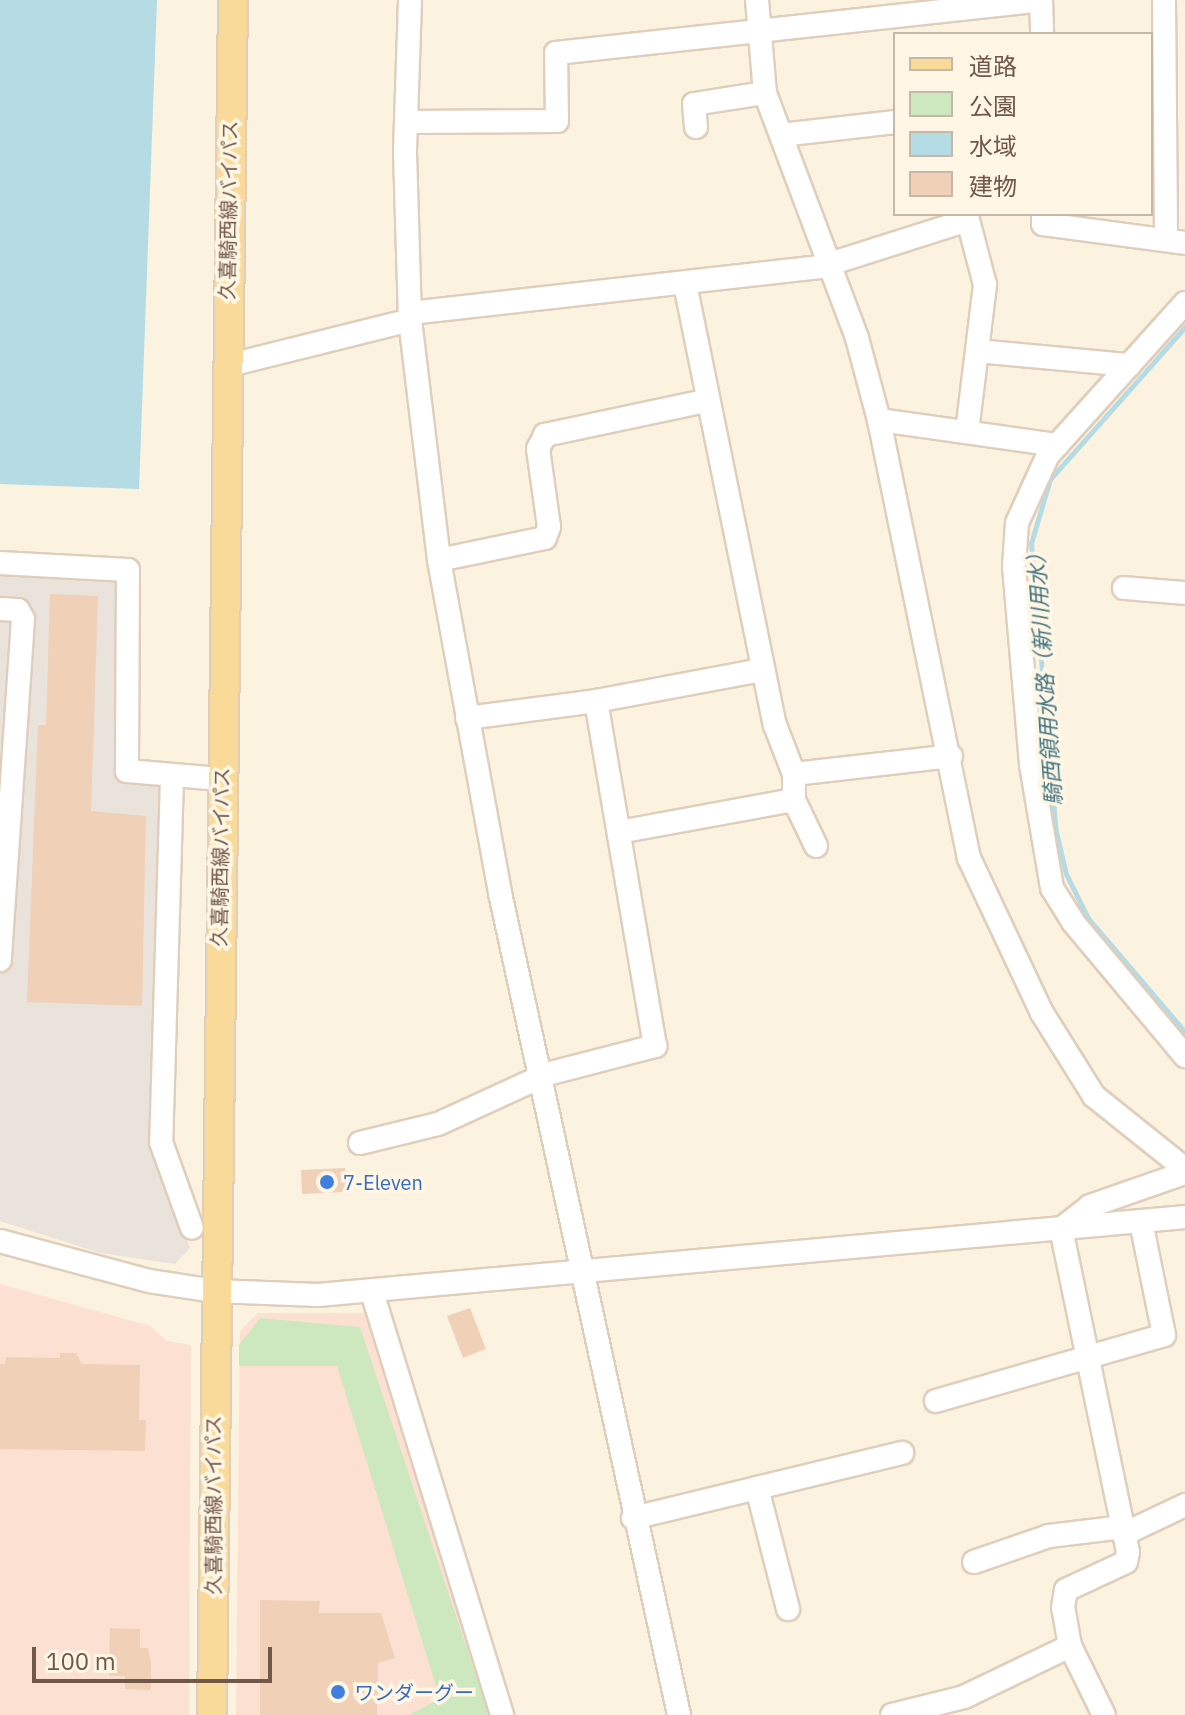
<!DOCTYPE html>
<html>
<head>
<meta charset="utf-8">
<style>
  body { margin:0 }
  #map { position:relative; width:1185px; height:1715px; overflow:hidden; background:#fbf2df; font-family:"IBM Plex Sans","Noto Sans JP",sans-serif }
  div>[style] { position:absolute }
  .commercial>* { inset:0; background:#fce1d3 }
  .industrial>* { inset:0; background:#e9e3db }
  .green>* { inset:0; background:#cde8bf }
  .water>* { inset:0; background:#b5dbe4 }
  .stream>* { height:5px; margin:-2.5px; padding:0 2.5px; transform-origin:2.5px; border-radius:2.5px; background:#b5dbe4 }
  .building>* { inset:0; background:#f0d1b8 }
  .roads { filter:drop-shadow(2px 0 #dfcebc) drop-shadow(-2px 0 #dfcebc) drop-shadow(0 2px #dfcebc) drop-shadow(0 -2px #dfcebc) }
  .minor>* { height:22px; margin:-11px; padding:0 11px; transform-origin:11px; border-radius:11px; background:#fff }
  .major>* { height:28px; margin:-14px; padding:0 14px; transform-origin:14px; border-radius:14px; background:#f9da98 }
  .dots>* { width:22px; height:22px; translate:-50% -50%; box-sizing:border-box; border:4px solid #fff6e5; border-radius:50% }
  span { translate:-50% -50%; white-space:nowrap; text-align:center; line-height:1.15; -webkit-text-stroke:7px #fff6e5; paint-order:stroke }
  .street-label { font-size:20px; color:#715848 }
  .shop-label { font-size:20px; color:#366cbe }
  .left { translate:0 -50%; text-align:left }
  .water-label { font-size:22px; color:#427684; font-style:italic }
  .legend { position:absolute; left:893px; top:32px; width:260px; height:184px; box-sizing:border-box; background:#fff6e5; border:2px solid #c6b7a6; margin:0; padding:10px 14px; list-style:none; font-size:24px; color:#715848 }
  .legend li { display:flex; align-items:center; gap:16px; height:40px }
  .legend b { width:40px; border:2px solid #c6b7a6 }
  .scale { position:absolute; left:32px; top:1647px; width:240px; height:36px; box-sizing:border-box; border:4px solid #715848; border-top:0; padding-left:10px; font-size:24px; line-height:28px; white-space:nowrap; color:#715848; -webkit-text-stroke:6px #fff6e5; paint-order:stroke }
</style>
</head>
<body>
<div id="map">
  <div class="commercial">
    <div style="clip-path:polygon(0 1284px,150px 1326px,167px 1341px,191px 1345px,189px 1715px,0 1715px)"></div>
    <div style="clip-path:polygon(258px 1313px,370px 1313px,496px 1715px,236px 1715px,240px 1331px)"></div>
  </div>
  <div class="industrial">
    <div style="clip-path:polygon(0 571px,123px 580px,119px 780px,159px 782px,166px 787px,170px 1190px,190px 1248px,175px 1264px,100px 1253px,0 1221px)"></div>
  </div>
  <div class="green">
    <div style="clip-path:polygon(260px 1318px,360px 1327px,489px 1715px,408px 1715px,440px 1699px,337px 1366px,239px 1366px,239px 1345px)"></div>
  </div>
  <div class="water">
    <div style="clip-path:polygon(0 0,157px 0,139px 489px,0 484px)"></div>
  </div>
  <div class="stream">
    <div style="left:1185px;top:327px;width:203px;rotate:131.6deg"></div>
    <div style="left:1050px;top:479px;width:67px;rotate:106.5deg"></div>
    <div style="left:1031px;top:543px;width:290px;rotate:85.1deg"></div>
    <div style="left:1056px;top:832px;width:43px;rotate:76.6deg"></div>
    <div style="left:1066px;top:874px;width:49px;rotate:63.4deg"></div>
    <div style="left:1088px;top:918px;width:150px;rotate:49.6deg"></div>
  </div>
  <div class="building">
    <div style="clip-path:polygon(50px 594px,98px 596px,91px 811px,146px 816px,142px 1006px,27px 1002px,38px 725px,46px 725px)"></div>
    <div style="clip-path:polygon(345px 1168px,347px 1192px,302px 1194px,301px 1170px)"></div>
    <div style="clip-path:polygon(470px 1308px,486px 1349px,463px 1358px,447px 1316px)"></div>
    <div style="clip-path:polygon(60px 1353px,76px 1353px,82px 1364px,140px 1365px,139px 1420px,146px 1420px,145px 1451px,0 1449px,0 1364px,5px 1364px,6px 1357px,60px 1358px)"></div>
    <div style="clip-path:polygon(260px 1600px,320px 1601px,319px 1613px,381px 1613px,395px 1658px,378px 1663px,377px 1715px,260px 1715px)"></div>
    <div style="clip-path:polygon(110px 1628px,140px 1629px,140px 1648px,148px 1648px,151px 1663px,151px 1690px,125px 1689px,125px 1676px,109px 1676px)"></div>
  </div>
  <div class="roads">
    <div class="minor">
      <div style="left:410px;top:0;width:152px;rotate:91.9deg"></div>
      <div style="left:405px;top:152px;width:168px;rotate:88.3deg"></div>
      <div style="left:410px;top:320px;width:242px;rotate:83.1deg"></div>
      <div style="left:439px;top:560px;width:339px;rotate:79.6deg"></div>
      <div style="left:500px;top:893px;width:841px;rotate:77.71deg"></div>
      <div style="left:757px;top:0;width:93px;rotate:85.1deg"></div>
      <div style="left:765px;top:93px;width:262px;rotate:69.4deg"></div>
      <div style="left:857px;top:338px;width:85px;rotate:75deg"></div>
      <div style="left:879px;top:420px;width:447px;rotate:78.4deg"></div>
      <div style="left:969px;top:858px;width:171px;rotate:64.8deg"></div>
      <div style="left:1042px;top:1013px;width:98px;rotate:57.9deg"></div>
      <div style="left:1094px;top:1096px;width:117px;rotate:38.7deg"></div>
      <div style="left:1164px;top:0;width:240px;rotate:89.5deg"></div>
      <div style="left:406px;top:122px;width:151px;rotate:-0.4deg"></div>
      <div style="left:557px;top:121px;width:68px;rotate:-90.8deg"></div>
      <div style="left:556px;top:53px;width:488px;rotate:-6.2deg"></div>
      <div style="left:1041px;top:0;width:34px;rotate:88deg"></div>
      <div style="left:696px;top:127px;width:23px;rotate:-95deg"></div>
      <div style="left:694px;top:104px;width:72px;rotate:-8.8deg"></div>
      <div style="left:781px;top:135px;width:115px;rotate:-6.5deg"></div>
      <div style="left:1043px;top:214px;width:10px;rotate:90deg"></div>
      <div style="left:1043px;top:224px;width:143px;rotate:7.6deg"></div>
      <div style="left:685px;top:284px;width:450px;rotate:78.5deg"></div>
      <div style="left:775px;top:725px;width:53px;rotate:68.8deg"></div>
      <div style="left:794px;top:774px;width:26px;rotate:90deg"></div>
      <div style="left:794px;top:800px;width:51px;rotate:64.4deg"></div>
      <div style="left:1185px;top:303px;width:205px;rotate:132deg"></div>
      <div style="left:1048px;top:455px;width:75px;rotate:114.5deg"></div>
      <div style="left:1017px;top:523px;width:43px;rotate:94deg"></div>
      <div style="left:1014px;top:566px;width:200px;rotate:85.1deg"></div>
      <div style="left:1031px;top:765px;width:125px;rotate:80.3deg"></div>
      <div style="left:1052px;top:888px;width:40px;rotate:58deg"></div>
      <div style="left:1073px;top:922px;width:175px;rotate:50.1deg"></div>
      <div style="left:410px;top:313px;width:413px;rotate:-6.4deg"></div>
      <div style="left:820px;top:267px;width:155px;rotate:-17.6deg"></div>
      <div style="left:968px;top:220px;width:67px;rotate:75.3deg"></div>
      <div style="left:985px;top:285px;width:147px;rotate:97deg"></div>
      <div style="left:977px;top:351px;width:153px;rotate:5.3deg"></div>
      <div style="left:226px;top:366px;width:190px;rotate:-14deg"></div>
      <div style="left:879px;top:420px;width:180px;rotate:8deg"></div>
      <div style="left:439px;top:560px;width:108px;rotate:-11.7deg"></div>
      <div style="left:545px;top:538px;width:12px;rotate:-70deg"></div>
      <div style="left:549px;top:527px;width:79px;rotate:-98deg"></div>
      <div style="left:538px;top:449px;width:16px;rotate:-63deg"></div>
      <div style="left:545px;top:435px;width:164px;rotate:-12deg"></div>
      <div style="left:0;top:563px;width:128px;rotate:3.1deg"></div>
      <div style="left:128px;top:570px;width:201px;rotate:90.3deg"></div>
      <div style="left:127px;top:771px;width:94px;rotate:4.9deg"></div>
      <div style="left:1124px;top:588px;width:61px;rotate:4.7deg"></div>
      <div style="left:0;top:609px;width:18px;rotate:3deg"></div>
      <div style="left:18px;top:610px;width:10px;rotate:61deg"></div>
      <div style="left:23px;top:619px;width:342px;rotate:93.9deg"></div>
      <div style="left:467px;top:718px;width:130px;rotate:-7.5deg"></div>
      <div style="left:596px;top:701px;width:169px;rotate:-10.6deg"></div>
      <div style="left:794px;top:774px;width:158px;rotate:-6.5deg"></div>
      <div style="left:172px;top:778px;width:364px;rotate:91.7deg"></div>
      <div style="left:161px;top:1142px;width:91px;rotate:70.2deg"></div>
      <div style="left:619px;top:832px;width:178px;rotate:-10.4deg"></div>
      <div style="left:360px;top:1143px;width:80px;rotate:-13.7deg"></div>
      <div style="left:438px;top:1124px;width:120px;rotate:-24.6deg"></div>
      <div style="left:547px;top:1074px;width:112px;rotate:-14.5deg"></div>
      <div style="left:655px;top:1046px;width:350px;rotate:-99.7deg"></div>
      <div style="left:0;top:1241px;width:154px;rotate:15deg"></div>
      <div style="left:149px;top:1281px;width:67px;rotate:8.6deg"></div>
      <div style="left:215px;top:1291px;width:103px;rotate:2.2deg"></div>
      <div style="left:318px;top:1295px;width:871px;rotate:-5.14deg"></div>
      <div style="left:372px;top:1292px;width:443px;rotate:72.9deg"></div>
      <div style="left:936px;top:1401px;width:237px;rotate:-16.1deg"></div>
      <div style="left:1164px;top:1335px;width:115px;rotate:-101.5deg"></div>
      <div style="left:757px;top:1488px;width:125px;rotate:75.6deg"></div>
      <div style="left:633px;top:1518px;width:277px;rotate:-13.6deg"></div>
      <div style="left:1124px;top:1534px;width:68px;rotate:-25.4deg"></div>
      <div style="left:974px;top:1562px;width:79px;rotate:-19.1deg"></div>
      <div style="left:1049px;top:1536px;width:75px;rotate:-6.9deg"></div>
      <div style="left:892px;top:1715px;width:74px;rotate:-14deg"></div>
      <div style="left:964px;top:1697px;width:118px;rotate:-25.7deg"></div>
      <div style="left:1104px;top:1715px;width:77px;rotate:-116.2deg"></div>
      <div style="left:1070px;top:1646px;width:39px;rotate:-100deg"></div>
      <div style="left:1063px;top:1608px;width:18px;rotate:-81deg"></div>
      <div style="left:1066px;top:1590px;width:66px;rotate:-25deg"></div>
      <div style="left:1126px;top:1562px;width:10px;rotate:-79deg"></div>
      <div style="left:1128px;top:1552px;width:330px;rotate:-101.7deg"></div>
      <div style="left:1061px;top:1229px;width:37px;rotate:-38deg"></div>
      <div style="left:1090px;top:1206px;width:101px;rotate:-19.2deg"></div>
    </div>
    <div class="major">
      <div style="left:212px;top:1715px;width:1715px;rotate:-89.3deg"></div>
    </div>
  </div>
  <div class="dots">
    <div style="left:327px;top:1182px;background:#3f7fe0"></div>
    <div style="left:338px;top:1692px;background:#3f7fe0"></div>
  </div>
  <div class="street-label">
    <span style="left:228px;top:210px;rotate:-89deg">久喜騎西線バイパス</span>
    <span style="left:220px;top:857px;rotate:-89deg">久喜騎西線バイパス</span>
    <span style="left:213px;top:1505px;rotate:-90deg">久喜騎西線バイパス</span>
  </div>
  <div class="shop-label">
    <span class="left" style="left:343px;top:1182px">7-Eleven</span>
    <span class="left" style="left:354px;top:1692px">ワンダーグー</span>
  </div>
  <div class="water-label">
    <span style="left:1044px;top:674px;rotate:-94deg">騎西領用水路（新川用水）</span>
  </div>
  <ul class="legend">
  <li><b style="height:10px;background:#f9da98"></b>道路</li>
  <li><b style="height:22px;background:#cde8bf"></b>公園</li>
  <li><b style="height:22px;background:#b5dbe4"></b>水域</li>
  <li><b style="height:22px;background:#f0d1b8"></b>建物</li>
  </ul>
  <div class="scale">100 m</div>
</div>
</body>
</html>
